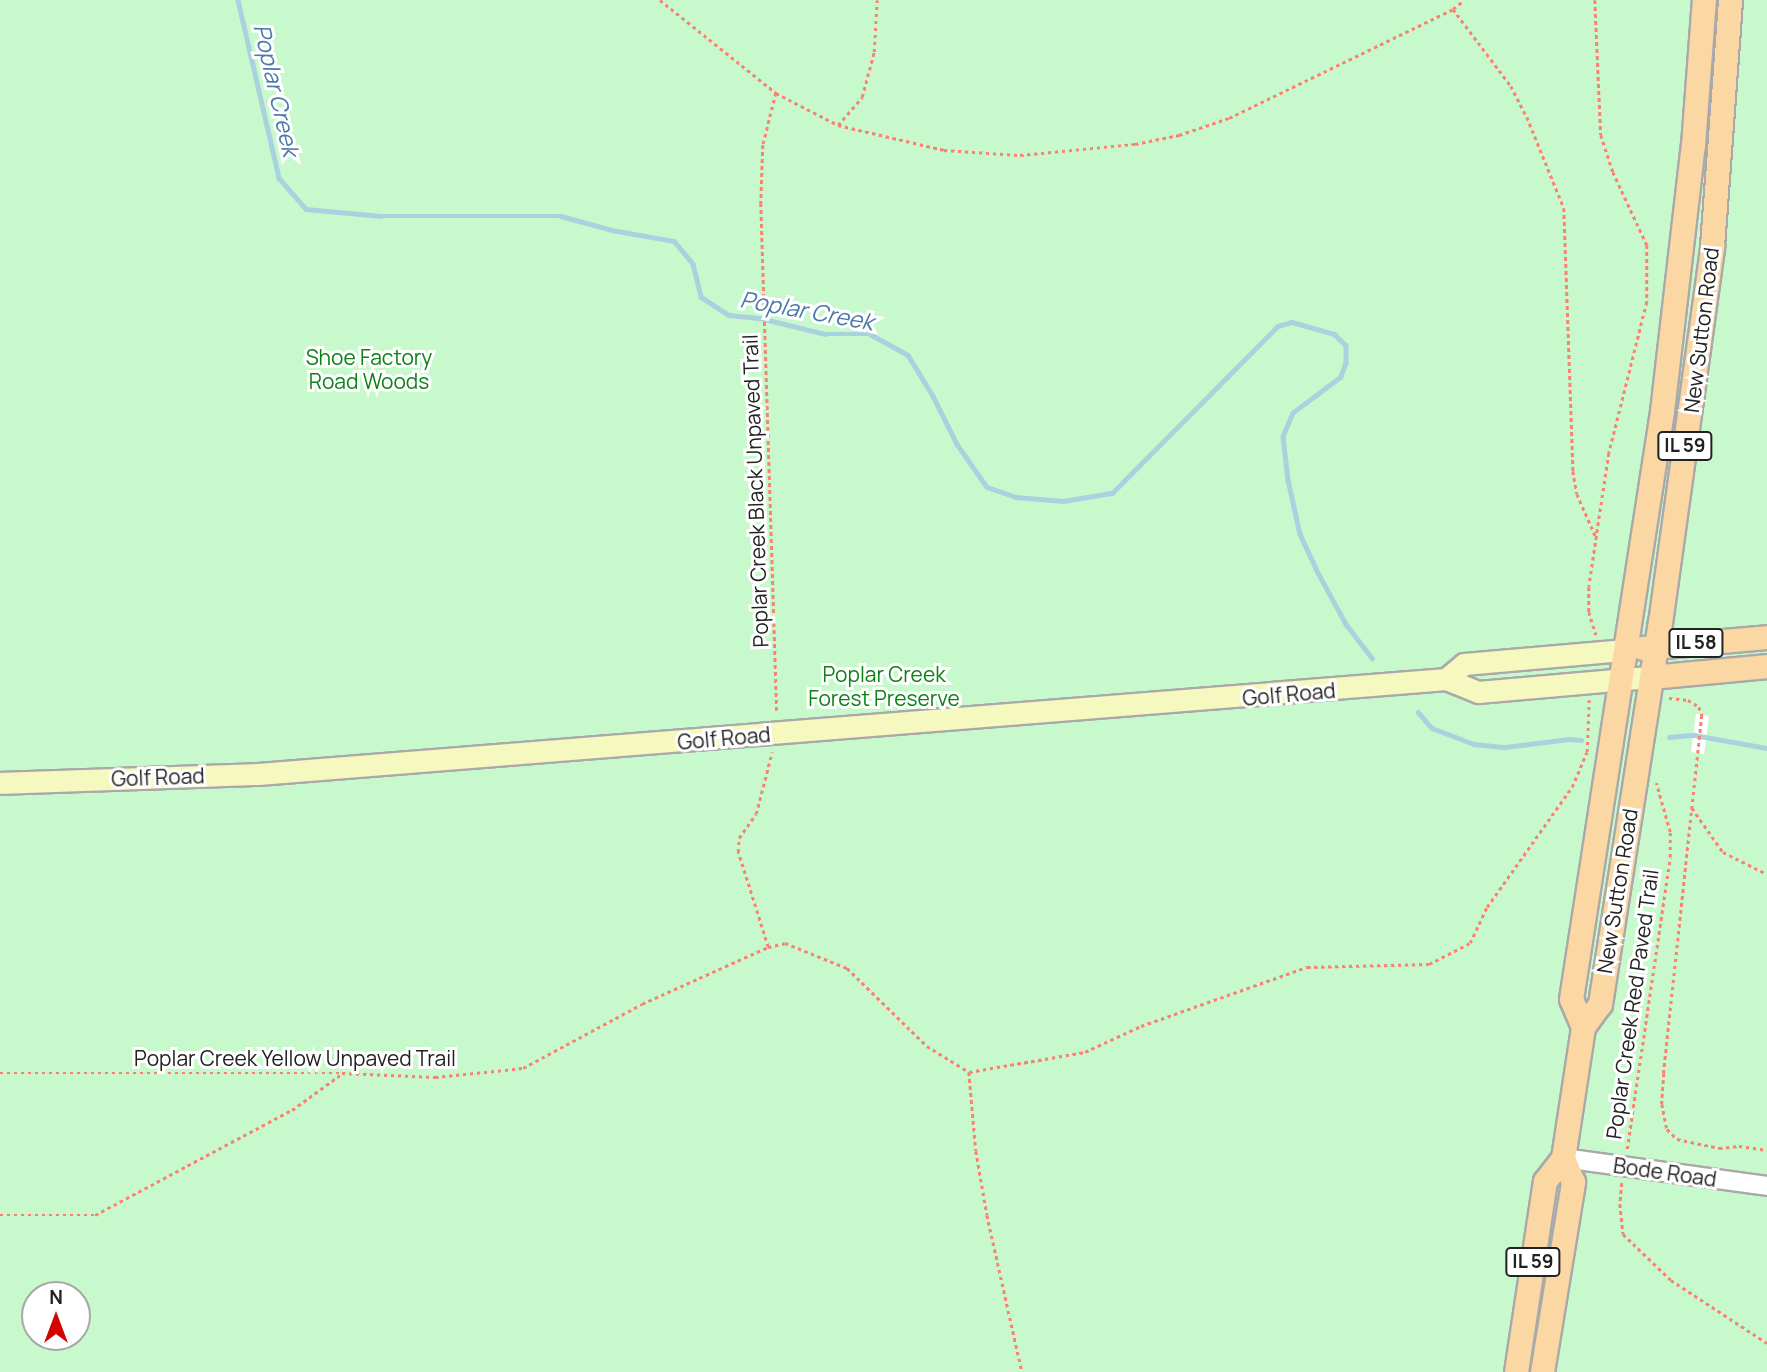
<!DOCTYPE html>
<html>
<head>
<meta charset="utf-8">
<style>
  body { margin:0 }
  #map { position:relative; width:1767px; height:1372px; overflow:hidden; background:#f2efe9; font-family:Manrope,sans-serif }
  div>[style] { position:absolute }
  .park>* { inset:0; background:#c8f9cc }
  .pier>* { inset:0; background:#fff }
  .stream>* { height:4.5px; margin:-2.25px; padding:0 2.25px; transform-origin:2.25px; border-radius:2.25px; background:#aad2de }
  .path>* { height:2.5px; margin-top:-1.25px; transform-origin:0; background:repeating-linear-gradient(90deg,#f98273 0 3.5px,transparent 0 7px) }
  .roads { filter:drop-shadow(2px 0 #a9a9a9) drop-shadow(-2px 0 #a9a9a9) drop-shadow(0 2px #a9a9a9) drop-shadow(0 -2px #a9a9a9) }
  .tertiary>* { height:18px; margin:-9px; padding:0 9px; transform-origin:9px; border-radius:9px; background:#fff }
  .secondary>* { height:21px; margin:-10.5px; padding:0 10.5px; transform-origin:10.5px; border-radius:10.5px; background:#f6f9bf }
  .primary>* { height:23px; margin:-11.5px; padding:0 11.5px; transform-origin:11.5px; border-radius:11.5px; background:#fbd7a4 }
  span { translate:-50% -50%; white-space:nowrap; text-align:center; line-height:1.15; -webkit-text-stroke:6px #fff; paint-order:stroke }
  .shield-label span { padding:2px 5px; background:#fff; border:2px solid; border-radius:5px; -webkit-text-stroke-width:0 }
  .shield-label { font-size:19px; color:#222; font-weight:700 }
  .street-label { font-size:21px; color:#222 }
  .park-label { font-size:21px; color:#0d8218 }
  .water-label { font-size:23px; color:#4b79aa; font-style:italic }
  .north { position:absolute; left:21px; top:1281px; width:70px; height:70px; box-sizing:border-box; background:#fff; border:2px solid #a7a7a7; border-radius:50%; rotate:0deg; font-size:19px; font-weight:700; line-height:28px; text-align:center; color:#222 }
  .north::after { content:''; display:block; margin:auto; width:24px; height:32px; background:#d10402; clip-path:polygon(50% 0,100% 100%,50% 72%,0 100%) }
</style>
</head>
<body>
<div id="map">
  <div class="park">
    <div style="clip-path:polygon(evenodd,0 0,1767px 0,1767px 1372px,0 1372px,0 0,35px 1295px,77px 1295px,77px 1337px,35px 1337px,35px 1295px)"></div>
  </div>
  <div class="pier">
    <div style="clip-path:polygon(1696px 714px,1709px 716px,1704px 754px,1691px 752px)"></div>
  </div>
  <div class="stream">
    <div style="left:238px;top:0;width:183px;rotate:77deg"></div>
    <div style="left:279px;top:178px;width:41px;rotate:48.9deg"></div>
    <div style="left:306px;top:209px;width:75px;rotate:5.3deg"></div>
    <div style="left:381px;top:216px;width:180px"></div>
    <div style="left:561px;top:216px;width:53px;rotate:15.4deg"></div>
    <div style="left:612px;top:230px;width:63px;rotate:10.1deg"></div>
    <div style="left:674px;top:241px;width:30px;rotate:50deg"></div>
    <div style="left:693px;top:264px;width:34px;rotate:76deg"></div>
    <div style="left:701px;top:297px;width:33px;rotate:33deg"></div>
    <div style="left:729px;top:315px;width:31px;rotate:6deg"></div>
    <div style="left:760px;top:318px;width:67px;rotate:13.8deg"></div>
    <div style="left:825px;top:334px;width:45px"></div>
    <div style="left:870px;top:334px;width:43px;rotate:28.9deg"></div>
    <div style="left:908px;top:355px;width:48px;rotate:58.6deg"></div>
    <div style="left:933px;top:396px;width:54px;rotate:63.4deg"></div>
    <div style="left:957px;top:444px;width:52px;rotate:55.1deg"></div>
    <div style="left:987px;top:487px;width:31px;rotate:19deg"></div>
    <div style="left:1016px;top:497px;width:47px;rotate:4.9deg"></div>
    <div style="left:1063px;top:501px;width:50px;rotate:-9.3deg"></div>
    <div style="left:1112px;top:493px;width:235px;rotate:-45.2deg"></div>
    <div style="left:1278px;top:326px;width:15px;rotate:-16deg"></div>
    <div style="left:1292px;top:322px;width:44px;rotate:15.9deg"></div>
    <div style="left:1334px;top:334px;width:16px;rotate:43deg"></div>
    <div style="left:1346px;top:345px;width:18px;rotate:90deg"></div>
    <div style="left:1346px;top:363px;width:15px;rotate:110deg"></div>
    <div style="left:1341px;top:377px;width:60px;rotate:143.1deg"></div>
    <div style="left:1293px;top:413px;width:25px;rotate:113deg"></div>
    <div style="left:1283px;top:436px;width:44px;rotate:83.5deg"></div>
    <div style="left:1288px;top:480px;width:55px;rotate:77.5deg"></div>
    <div style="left:1300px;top:534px;width:38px;rotate:65deg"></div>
    <div style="left:1316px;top:569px;width:63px;rotate:61.4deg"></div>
    <div style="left:1346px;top:624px;width:43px;rotate:52.6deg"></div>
    <div style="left:1418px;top:712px;width:21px;rotate:49deg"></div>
    <div style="left:1432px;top:728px;width:45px;rotate:20.9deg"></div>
    <div style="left:1474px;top:744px;width:31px;rotate:6deg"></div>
    <div style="left:1505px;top:747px;width:64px;rotate:-7.1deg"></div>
    <div style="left:1569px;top:739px;width:12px;rotate:5deg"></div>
    <div style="left:1669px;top:737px;width:25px;rotate:-5deg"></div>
    <div style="left:1694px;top:735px;width:74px;rotate:10.1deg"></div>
  </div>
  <div class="path">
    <div style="left:660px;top:0;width:149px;rotate:38.7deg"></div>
    <div style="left:776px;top:93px;width:70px;rotate:27.3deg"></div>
    <div style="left:838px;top:125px;width:109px;rotate:13.3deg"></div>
    <div style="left:944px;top:150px;width:76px;rotate:3.8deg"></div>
    <div style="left:1020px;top:155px;width:116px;rotate:-5.5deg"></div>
    <div style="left:1135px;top:144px;width:45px;rotate:-11.6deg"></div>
    <div style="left:1179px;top:135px;width:53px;rotate:-18.8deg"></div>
    <div style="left:1229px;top:118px;width:249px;rotate:-25.9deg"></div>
    <div style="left:1453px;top:9px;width:14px;rotate:-39deg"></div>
    <div style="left:1595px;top:0;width:135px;rotate:87.5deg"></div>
    <div style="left:1601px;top:135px;width:39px;rotate:72deg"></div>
    <div style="left:1613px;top:172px;width:81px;rotate:65deg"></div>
    <div style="left:1647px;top:245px;width:57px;rotate:90deg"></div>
    <div style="left:1647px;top:302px;width:156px;rotate:104.1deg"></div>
    <div style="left:1609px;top:453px;width:135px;rotate:98.5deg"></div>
    <div style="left:1589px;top:587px;width:25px;rotate:90deg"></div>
    <div style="left:1589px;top:612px;width:24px;rotate:73deg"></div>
    <div style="left:1453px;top:9px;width:96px;rotate:53deg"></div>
    <div style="left:1511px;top:86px;width:35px;rotate:63deg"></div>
    <div style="left:1527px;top:117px;width:98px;rotate:67.9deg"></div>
    <div style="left:1564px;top:208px;width:263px;rotate:88deg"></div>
    <div style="left:1573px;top:471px;width:23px;rotate:80deg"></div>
    <div style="left:1577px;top:494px;width:47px;rotate:66.2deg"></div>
    <div style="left:776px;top:93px;width:54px;rotate:104deg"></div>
    <div style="left:763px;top:145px;width:58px;rotate:92deg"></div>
    <div style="left:761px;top:203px;width:511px;rotate:88.21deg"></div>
    <div style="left:838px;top:125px;width:37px;rotate:-49deg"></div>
    <div style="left:862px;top:97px;width:47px;rotate:-75.1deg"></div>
    <div style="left:874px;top:52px;width:52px;rotate:-86.7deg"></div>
    <div style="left:1669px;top:698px;width:19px;rotate:6deg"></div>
    <div style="left:1688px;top:700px;width:13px;rotate:32deg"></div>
    <div style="left:1699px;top:707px;width:9px;rotate:69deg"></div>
    <div style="left:1702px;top:715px;width:360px;rotate:96.1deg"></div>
    <div style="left:1664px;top:1073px;width:31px;rotate:94deg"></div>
    <div style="left:1662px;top:1104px;width:25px;rotate:79deg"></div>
    <div style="left:1667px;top:1129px;width:14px;rotate:45deg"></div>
    <div style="left:1677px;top:1139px;width:43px;rotate:12.1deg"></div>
    <div style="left:1719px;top:1148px;width:20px;rotate:-6deg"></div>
    <div style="left:1739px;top:1146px;width:28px;rotate:8deg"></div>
    <div style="left:1692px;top:808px;width:54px;rotate:54.8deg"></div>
    <div style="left:1723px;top:852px;width:49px;rotate:26.6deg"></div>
    <div style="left:768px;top:947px;width:100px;rotate:-107.5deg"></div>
    <div style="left:738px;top:852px;width:14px;rotate:-86deg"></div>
    <div style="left:739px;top:838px;width:29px;rotate:-55deg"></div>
    <div style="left:756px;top:814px;width:64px;rotate:-75.5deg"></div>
    <div style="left:969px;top:1072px;width:118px;rotate:-9.8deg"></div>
    <div style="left:1085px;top:1052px;width:62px;rotate:-24.9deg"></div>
    <div style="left:1141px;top:1026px;width:176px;rotate:-19.6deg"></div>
    <div style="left:1307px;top:967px;width:122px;rotate:-1.4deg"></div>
    <div style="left:1429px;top:964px;width:46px;rotate:-27.1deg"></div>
    <div style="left:1470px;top:943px;width:40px;rotate:-65deg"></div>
    <div style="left:1487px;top:907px;width:147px;rotate:-54.7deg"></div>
    <div style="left:1572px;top:787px;width:38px;rotate:-67deg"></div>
    <div style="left:1587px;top:752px;width:52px;rotate:-87.8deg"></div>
    <div style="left:969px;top:1072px;width:79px;rotate:84.9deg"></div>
    <div style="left:976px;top:1151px;width:65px;rotate:80.2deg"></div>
    <div style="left:987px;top:1215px;width:161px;rotate:77.4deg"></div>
    <div style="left:0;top:1073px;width:342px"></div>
    <div style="left:342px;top:1073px;width:93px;rotate:2.5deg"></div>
    <div style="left:435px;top:1077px;width:88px;rotate:-5.8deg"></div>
    <div style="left:523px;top:1068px;width:135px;rotate:-28.3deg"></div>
    <div style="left:642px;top:1004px;width:138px;rotate:-24.3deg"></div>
    <div style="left:768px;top:947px;width:17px;rotate:-13deg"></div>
    <div style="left:785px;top:943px;width:67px;rotate:22deg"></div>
    <div style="left:847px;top:968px;width:112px;rotate:44.3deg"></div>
    <div style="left:927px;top:1046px;width:49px;rotate:31.8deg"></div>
    <div style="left:1627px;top:1149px;width:295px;rotate:-81.6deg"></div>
    <div style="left:1670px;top:857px;width:25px;rotate:-90deg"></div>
    <div style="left:1670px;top:832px;width:51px;rotate:-105.9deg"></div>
    <div style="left:1622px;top:1183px;width:21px;rotate:95deg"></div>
    <div style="left:1620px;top:1204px;width:30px;rotate:84deg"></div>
    <div style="left:1623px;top:1234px;width:66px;rotate:43.8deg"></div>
    <div style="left:1671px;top:1280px;width:115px;rotate:33.3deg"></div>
    <div style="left:0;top:1215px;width:95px"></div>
    <div style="left:95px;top:1215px;width:223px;rotate:-28.1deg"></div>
    <div style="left:292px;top:1110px;width:59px;rotate:-36.1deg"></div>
  </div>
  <div class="roads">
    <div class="tertiary">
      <div style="left:1563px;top:1158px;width:206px;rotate:7.8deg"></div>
    </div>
    <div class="secondary">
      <div style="left:1446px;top:679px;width:23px;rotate:-40deg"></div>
      <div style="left:1464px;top:664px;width:162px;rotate:-5deg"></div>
      <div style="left:0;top:783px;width:258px;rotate:-2deg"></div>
      <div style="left:258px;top:774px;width:1192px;rotate:-4.57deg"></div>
      <div style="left:1446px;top:679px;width:35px;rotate:22deg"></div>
      <div style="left:1478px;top:692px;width:174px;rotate:-5deg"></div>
    </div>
    <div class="primary">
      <div style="left:1642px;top:648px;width:125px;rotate:-5deg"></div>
      <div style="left:1651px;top:677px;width:117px;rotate:-5.4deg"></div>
      <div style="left:1583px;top:1027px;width:30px;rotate:-113deg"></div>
      <div style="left:1571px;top:999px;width:595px;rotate:-81.2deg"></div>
      <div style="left:1662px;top:411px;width:268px;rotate:-83.4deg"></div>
      <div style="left:1693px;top:145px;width:145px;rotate:-85.7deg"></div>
      <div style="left:1516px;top:1372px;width:193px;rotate:-81.4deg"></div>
      <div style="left:1545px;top:1181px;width:29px;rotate:-52deg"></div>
      <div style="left:1563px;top:1158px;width:133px;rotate:-81.3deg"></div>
      <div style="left:1583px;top:1027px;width:29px;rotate:-54deg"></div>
      <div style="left:1600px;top:1004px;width:386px;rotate:-81.1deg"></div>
      <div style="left:1660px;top:623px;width:381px;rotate:-82.1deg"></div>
      <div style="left:1712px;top:246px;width:247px;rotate:-85.8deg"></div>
      <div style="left:1542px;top:1372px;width:193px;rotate:-80.7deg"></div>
      <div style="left:1573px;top:1182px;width:26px;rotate:-113deg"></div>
    </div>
  </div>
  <div class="shield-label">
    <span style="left:1685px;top:446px">IL 59</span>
    <span style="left:1696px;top:643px">IL 58</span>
    <span style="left:1533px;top:1262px">IL 59</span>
  </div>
  <div class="street-label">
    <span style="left:1701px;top:330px;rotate:-83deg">New Sutton Road</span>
    <span style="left:755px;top:491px;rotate:-92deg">Poplar Creek Black Unpaved Trail</span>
    <span style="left:1289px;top:694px;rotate:-5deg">Golf Road</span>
    <span style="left:724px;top:738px;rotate:-5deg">Golf Road</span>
    <span style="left:158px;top:777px;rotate:-2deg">Golf Road</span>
    <span style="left:1617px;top:891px;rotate:-81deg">New Sutton Road</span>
    <span style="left:1632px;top:1004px;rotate:-82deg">Poplar Creek Red Paved Trail</span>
    <span style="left:295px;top:1058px">Poplar Creek Yellow Unpaved Trail</span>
    <span style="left:1665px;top:1172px;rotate:8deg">Bode Road</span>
  </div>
  <div class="park-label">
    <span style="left:369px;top:369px">Shoe Factory<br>Road Woods</span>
    <span style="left:884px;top:686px">Poplar Creek<br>Forest Preserve</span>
  </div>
  <div class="water-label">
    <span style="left:277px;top:90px;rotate:77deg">Poplar Creek</span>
    <span style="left:807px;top:310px;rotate:10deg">Poplar Creek</span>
  </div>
  <div class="north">N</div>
</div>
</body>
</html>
